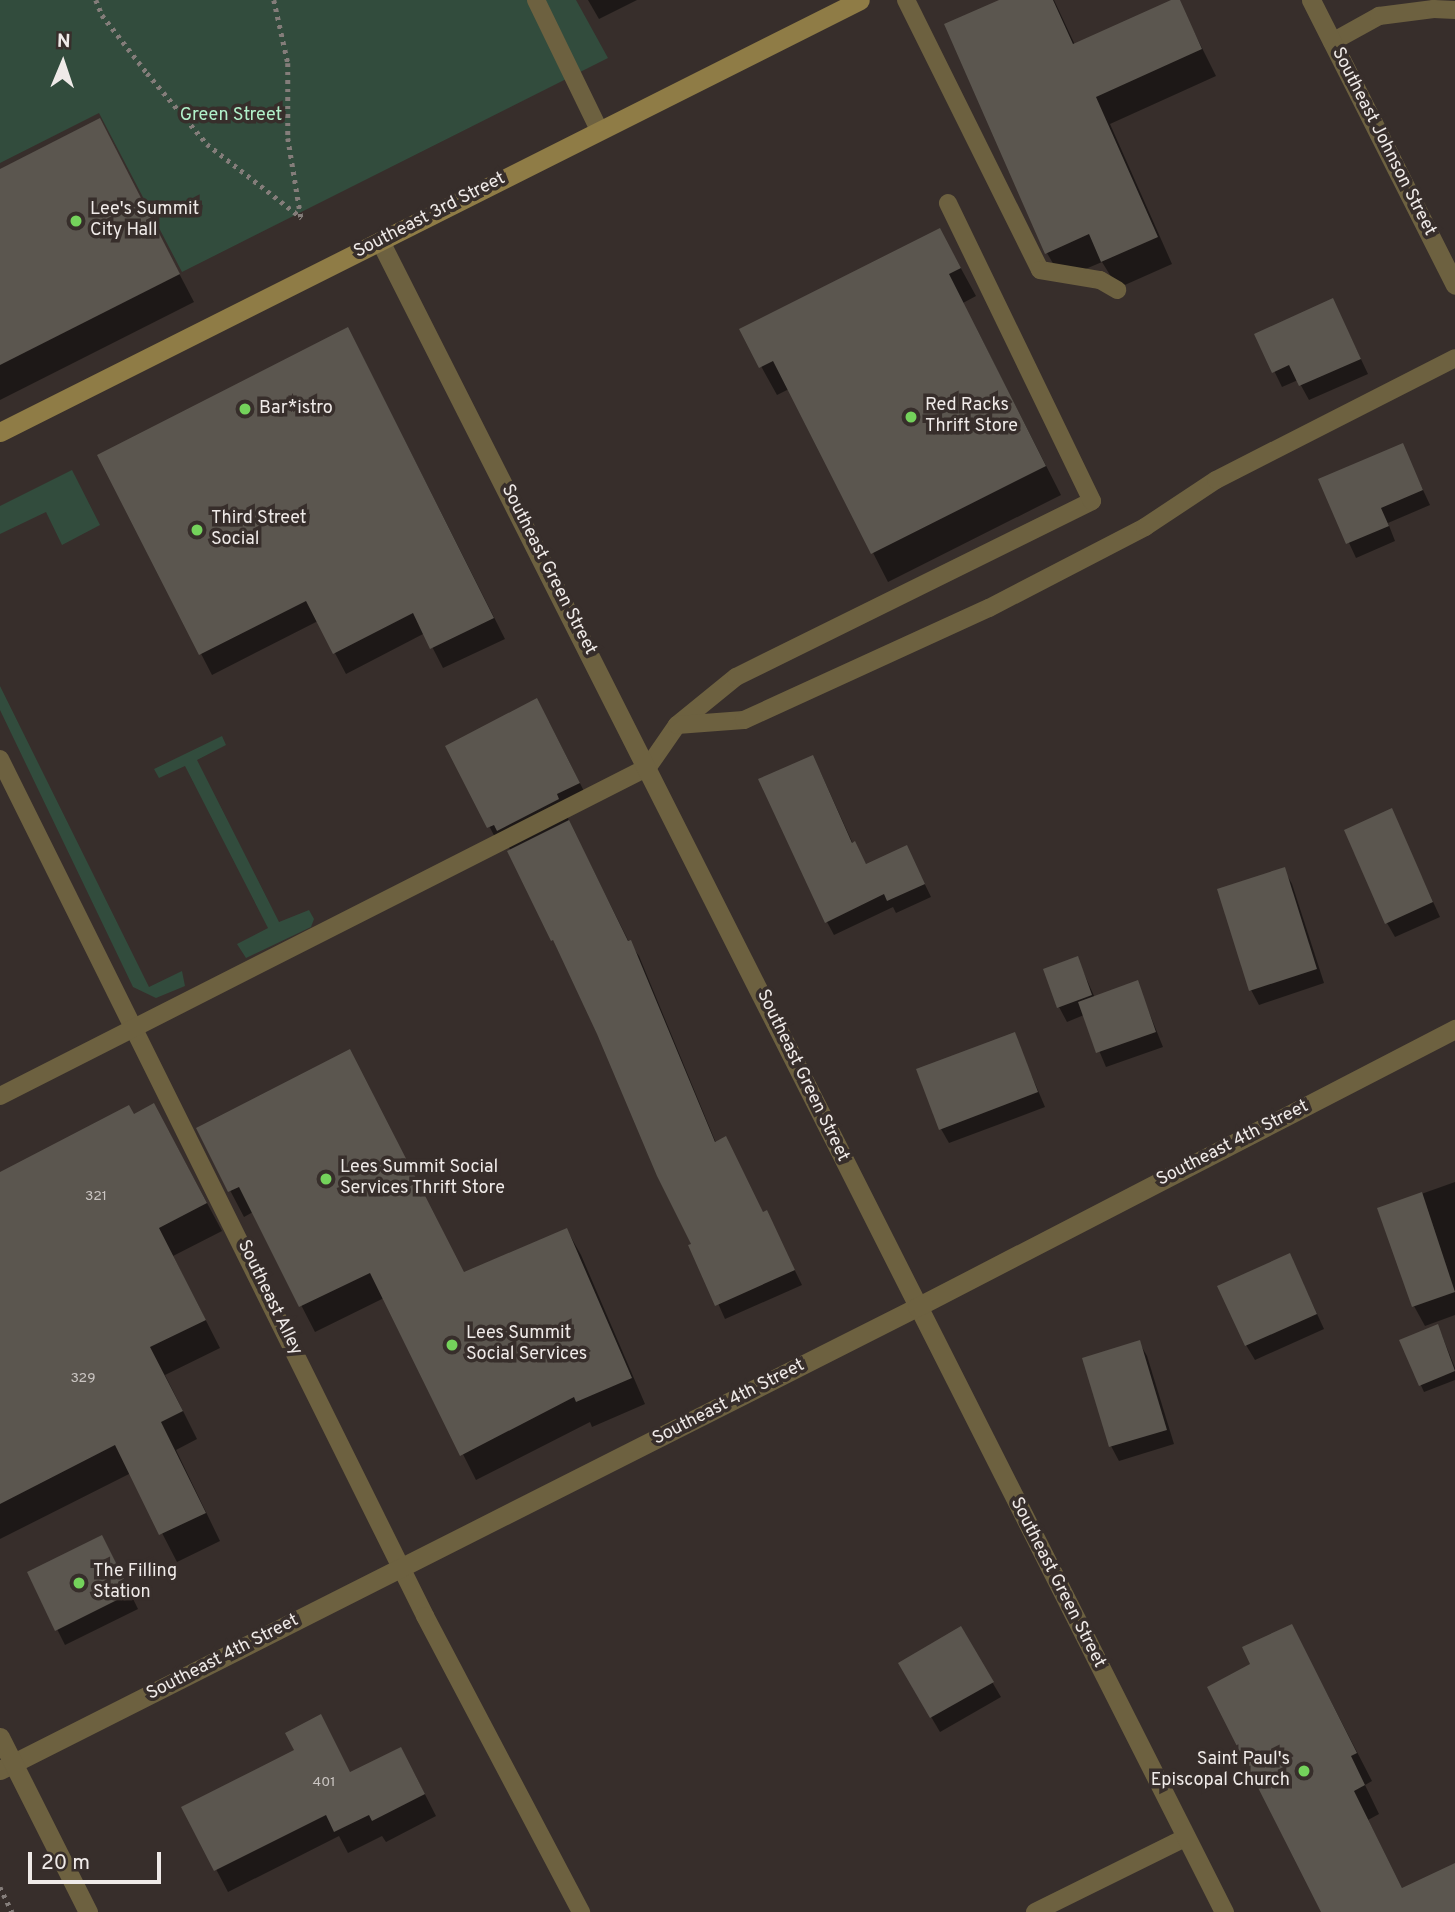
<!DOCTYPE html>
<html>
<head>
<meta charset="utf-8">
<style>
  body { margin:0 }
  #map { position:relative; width:1455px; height:1912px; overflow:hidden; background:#372e2b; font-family:Overpass,sans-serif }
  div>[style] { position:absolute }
  .green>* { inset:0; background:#324c3d }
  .shadow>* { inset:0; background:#0007 }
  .building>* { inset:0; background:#5b564f }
  .path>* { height:4.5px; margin-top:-2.25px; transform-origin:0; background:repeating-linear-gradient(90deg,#847d7a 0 3.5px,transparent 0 8.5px) }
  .service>* { height:18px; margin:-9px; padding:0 9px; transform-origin:9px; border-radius:9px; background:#6d6140 }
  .minor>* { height:19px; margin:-9.5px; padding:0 9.5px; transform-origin:9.5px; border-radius:9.5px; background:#6d6140 }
  .tertiary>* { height:19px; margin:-9.5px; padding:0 9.5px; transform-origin:9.5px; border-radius:9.5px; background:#6d6140 }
  .secondary>* { height:19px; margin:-9.5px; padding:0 9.5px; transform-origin:9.5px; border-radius:9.5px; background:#8f7c46 }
  .dots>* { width:19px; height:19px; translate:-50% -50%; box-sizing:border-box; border:4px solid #372e2b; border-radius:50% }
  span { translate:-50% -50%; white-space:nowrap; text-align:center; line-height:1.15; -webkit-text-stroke:7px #372e2b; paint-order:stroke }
  .number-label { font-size:14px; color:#cac5c2 }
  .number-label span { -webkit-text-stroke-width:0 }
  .park-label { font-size:18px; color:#b1f0c9 }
  .street-label { font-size:18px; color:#efeae8 }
  .poi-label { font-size:18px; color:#efeae8 }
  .left { translate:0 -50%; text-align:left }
  .right { translate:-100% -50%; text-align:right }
  .north { position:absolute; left:28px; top:28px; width:70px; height:70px; -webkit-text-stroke:5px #372e2b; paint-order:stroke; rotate:2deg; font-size:19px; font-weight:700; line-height:28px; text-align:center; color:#efeae8 }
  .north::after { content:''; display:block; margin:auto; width:24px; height:32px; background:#efeae8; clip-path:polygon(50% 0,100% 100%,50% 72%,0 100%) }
  .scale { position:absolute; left:28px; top:1852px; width:133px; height:32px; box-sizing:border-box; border:4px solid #efeae8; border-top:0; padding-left:9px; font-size:21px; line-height:24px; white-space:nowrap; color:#efeae8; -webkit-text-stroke:5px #372e2b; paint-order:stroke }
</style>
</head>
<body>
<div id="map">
  <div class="green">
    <div style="clip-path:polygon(0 0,576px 0,608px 58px,182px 272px,99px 113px,0 163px)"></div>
    <div style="clip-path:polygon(72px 470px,100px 525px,62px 545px,46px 512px,0 534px,0 506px)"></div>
    <div style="clip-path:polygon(0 686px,149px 987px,182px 971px,185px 986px,156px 998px,133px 987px,0 710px)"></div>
    <div style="clip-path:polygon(222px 736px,226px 745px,197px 760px,279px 922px,309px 910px,314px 919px,311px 927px,246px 958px,237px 944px,268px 928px,185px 766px,159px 778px,154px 769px)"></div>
  </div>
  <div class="shadow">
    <div style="clip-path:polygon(588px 0,637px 0,599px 19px)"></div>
    <div style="clip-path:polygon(1004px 0,1054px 0,1075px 45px,1178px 0,1216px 76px,1110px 124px,1172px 264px,1118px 288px,1102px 262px,1062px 279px,1047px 253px)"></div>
    <div style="clip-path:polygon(99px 120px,194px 302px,0 400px,0 171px)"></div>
    <div style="clip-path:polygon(940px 230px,976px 296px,963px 303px,1061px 495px,888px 582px,789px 389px,777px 395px,741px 330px)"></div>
    <div style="clip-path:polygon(1340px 315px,1368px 374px,1309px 400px,1298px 380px,1282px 387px,1256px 334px)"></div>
    <div style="clip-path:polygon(359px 350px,505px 639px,443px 668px,425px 633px,346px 674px,318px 621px,212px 675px,99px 456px)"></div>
    <div style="clip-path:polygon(1402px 445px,1430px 505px,1388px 523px,1395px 541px,1356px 558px,1320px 480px)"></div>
    <div style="clip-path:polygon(549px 722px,591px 805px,568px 817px,569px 822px,629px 942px,639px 956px,716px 1143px,763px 1213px,766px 1212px,802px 1285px,725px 1319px,562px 954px,511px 851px,508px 846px,501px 849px,448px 746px)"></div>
    <div style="clip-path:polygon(820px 771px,853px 844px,867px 866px,913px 860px,931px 897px,896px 913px,893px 907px,834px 935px,827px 922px)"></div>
    <div style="clip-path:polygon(1391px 810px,1440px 917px,1395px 937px,1387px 923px)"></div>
    <div style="clip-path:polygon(1284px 870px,1292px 884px,1324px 983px,1259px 1005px,1251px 990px)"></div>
    <div style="clip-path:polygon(1077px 958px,1095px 998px,1137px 982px,1163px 1047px,1106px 1067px,1084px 1015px,1067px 1022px,1059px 1007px)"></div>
    <div style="clip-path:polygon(1014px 1034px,1045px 1107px,949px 1143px,941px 1129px)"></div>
    <div style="clip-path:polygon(133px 1116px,169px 1132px,222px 1231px,173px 1256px,220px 1348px,165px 1375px,197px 1439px,176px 1450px,220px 1541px,177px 1562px,131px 1473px,0 1539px,0 1174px)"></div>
    <div style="clip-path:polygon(198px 1129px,464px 1274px,567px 1230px,581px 1255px,645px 1404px,592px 1427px,590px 1422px,476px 1480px,384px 1298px,315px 1332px,253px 1212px,244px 1217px)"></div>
    <div style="clip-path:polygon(1455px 1182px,1455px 1315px,1425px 1326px,1414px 1306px,1379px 1209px)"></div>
    <div style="clip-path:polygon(1297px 1270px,1324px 1329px,1255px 1360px,1246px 1345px)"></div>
    <div style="clip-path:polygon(1441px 1333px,1455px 1368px,1455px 1380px,1424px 1392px,1401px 1341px)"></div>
    <div style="clip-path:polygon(1139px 1342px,1147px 1356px,1174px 1444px,1119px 1461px,1111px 1446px)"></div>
    <div style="clip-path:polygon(110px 1552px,138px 1609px,65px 1645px,29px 1573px)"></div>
    <div style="clip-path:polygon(1292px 1626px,1372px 1781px,1365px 1785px,1379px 1814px,1368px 1820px,1403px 1890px,1455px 1865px,1455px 1912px,1323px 1912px,1253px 1664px)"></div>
    <div style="clip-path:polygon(960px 1628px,1001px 1697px,940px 1732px,900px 1664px)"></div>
    <div style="clip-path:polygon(296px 1751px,351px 1774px,413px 1771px,436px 1816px,386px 1842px,382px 1836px,348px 1853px,339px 1836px,228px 1892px,184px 1808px)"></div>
  </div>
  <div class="building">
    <div style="clip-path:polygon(999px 0,1053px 0,1073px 44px,1171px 0,1180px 0,1202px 49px,1096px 97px,1158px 237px,1101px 262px,1089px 234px,1045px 254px,944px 24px)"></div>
    <div style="clip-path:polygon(100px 118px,180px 274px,0 365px,0 169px)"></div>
    <div style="clip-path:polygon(940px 228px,961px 268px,949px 274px,1046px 466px,871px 554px,773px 361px,759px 368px,739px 329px)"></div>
    <div style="clip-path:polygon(1333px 298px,1361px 359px,1299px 386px,1289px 365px,1272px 373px,1254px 334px)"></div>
    <div style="clip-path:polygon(348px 327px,494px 618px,430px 649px,413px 613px,333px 654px,306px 601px,199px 655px,97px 455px)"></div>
    <div style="clip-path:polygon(1403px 443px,1423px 490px,1381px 508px,1389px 526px,1346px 544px,1318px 479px)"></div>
    <div style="clip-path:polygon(537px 698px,580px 783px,557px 794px,559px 799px,497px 831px,494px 825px,487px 828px,445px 746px)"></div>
    <div style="clip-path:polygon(813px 755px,852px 843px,855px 841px,866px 864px,907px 845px,925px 884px,887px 901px,884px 894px,825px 923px,758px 779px)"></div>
    <div style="clip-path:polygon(1392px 808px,1433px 902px,1385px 924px,1344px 830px)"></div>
    <div style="clip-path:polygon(569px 820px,628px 941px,631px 940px,715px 1142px,726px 1136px,763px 1212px,767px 1210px,795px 1270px,715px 1306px,688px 1245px,691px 1244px,657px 1176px,597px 1034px,553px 940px,551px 941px,507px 851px)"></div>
    <div style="clip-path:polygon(1285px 867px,1317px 969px,1249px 991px,1217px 889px)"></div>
    <div style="clip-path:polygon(1078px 956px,1092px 995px,1057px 1008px,1043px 969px)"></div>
    <div style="clip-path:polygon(1138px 980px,1156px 1032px,1096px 1053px,1078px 1002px)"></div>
    <div style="clip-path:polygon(1015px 1032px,1038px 1092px,939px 1130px,916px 1069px)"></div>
    <div style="clip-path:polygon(350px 1049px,464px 1272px,567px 1228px,632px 1378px,576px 1402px,574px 1397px,460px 1456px,370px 1273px,299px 1307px,239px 1187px,228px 1192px,196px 1128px)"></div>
    <div style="clip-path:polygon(154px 1103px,207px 1203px,159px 1228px,206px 1320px,150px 1347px,183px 1411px,161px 1422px,206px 1513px,159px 1535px,115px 1445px,0 1504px,0 1172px,129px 1105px,134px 1114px)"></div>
    <div style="clip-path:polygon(1422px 1192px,1455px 1292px,1412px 1307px,1377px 1208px)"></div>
    <div style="clip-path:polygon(1290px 1253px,1317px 1314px,1245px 1346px,1217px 1286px)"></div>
    <div style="clip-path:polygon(1438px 1324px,1455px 1371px,1419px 1386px,1399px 1340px)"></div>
    <div style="clip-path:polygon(1140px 1340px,1167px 1430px,1109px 1447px,1082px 1358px)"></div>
    <div style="clip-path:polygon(102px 1535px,131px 1593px,55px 1631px,27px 1572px)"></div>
    <div style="clip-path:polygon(1292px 1624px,1357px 1753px,1351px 1756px,1365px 1785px,1354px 1791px,1402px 1888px,1455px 1863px,1455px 1912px,1321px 1912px,1207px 1687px,1250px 1664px,1242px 1647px)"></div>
    <div style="clip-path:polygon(961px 1626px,994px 1682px,930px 1718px,898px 1663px)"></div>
    <div style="clip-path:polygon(321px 1714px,350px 1772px,401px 1747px,425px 1794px,372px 1821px,369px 1815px,334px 1832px,326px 1815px,214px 1871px,181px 1807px,294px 1750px,285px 1733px)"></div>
  </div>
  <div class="path">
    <div style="left:96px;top:0;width:16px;rotate:68deg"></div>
    <div style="left:102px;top:15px;width:73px;rotate:52.2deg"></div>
    <div style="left:147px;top:73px;width:93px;rotate:49.8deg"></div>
    <div style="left:207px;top:144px;width:120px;rotate:37.9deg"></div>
    <div style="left:274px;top:0;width:65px;rotate:77.5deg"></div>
    <div style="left:288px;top:63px;width:75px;rotate:90deg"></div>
    <div style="left:288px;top:138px;width:80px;rotate:80.7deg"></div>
    <div style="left:0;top:1887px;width:28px;rotate:64deg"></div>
  </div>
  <div class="service">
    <div style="left:536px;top:0;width:144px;rotate:64.1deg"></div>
    <div style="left:906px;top:0;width:301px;rotate:63.6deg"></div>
    <div style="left:1040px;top:270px;width:61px;rotate:9.5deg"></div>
    <div style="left:1100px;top:280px;width:20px;rotate:30deg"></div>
    <div style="left:1332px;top:42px;width:54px;rotate:-29deg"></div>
    <div style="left:1379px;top:16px;width:55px;rotate:-7.3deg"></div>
    <div style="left:1434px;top:9px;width:21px;rotate:3deg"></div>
    <div style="left:677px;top:725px;width:76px;rotate:-39.1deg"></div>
    <div style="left:736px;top:677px;width:397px;rotate:-26.3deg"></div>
    <div style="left:1092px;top:501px;width:331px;rotate:-115.8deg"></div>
    <div style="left:0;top:759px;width:957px;rotate:63.62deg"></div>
    <div style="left:425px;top:1616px;width:335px;rotate:62.2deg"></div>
    <div style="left:0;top:1096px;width:727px;rotate:-26.92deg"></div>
    <div style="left:648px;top:767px;width:51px;rotate:-55.4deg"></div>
    <div style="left:677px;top:725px;width:67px;rotate:-4.3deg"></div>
    <div style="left:744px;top:720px;width:269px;rotate:-24.6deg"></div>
    <div style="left:989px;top:608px;width:176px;rotate:-27.4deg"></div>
    <div style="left:1145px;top:527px;width:85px;rotate:-33.5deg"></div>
    <div style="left:1216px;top:480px;width:268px;rotate:-27deg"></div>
    <div style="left:1035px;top:1912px;width:169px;rotate:-26.3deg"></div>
  </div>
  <div class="minor">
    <div style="left:1311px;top:0;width:319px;rotate:63.2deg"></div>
    <div style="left:380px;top:241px;width:1872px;rotate:63.2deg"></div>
    <div style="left:0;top:1770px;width:1027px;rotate:-26.79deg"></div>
    <div style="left:917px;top:1307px;width:606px;rotate:-27.33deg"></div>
  </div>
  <div class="tertiary">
    <div style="left:0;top:1737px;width:196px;rotate:63.3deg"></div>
  </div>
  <div class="secondary">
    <div style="left:0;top:432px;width:962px;rotate:-26.67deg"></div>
  </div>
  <div class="dots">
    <div style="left:76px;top:221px;background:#74d25b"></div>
    <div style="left:245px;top:409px;background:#74d25b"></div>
    <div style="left:911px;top:417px;background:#74d25b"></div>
    <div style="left:197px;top:530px;background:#74d25b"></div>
    <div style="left:326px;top:1179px;background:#74d25b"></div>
    <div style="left:452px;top:1345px;background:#74d25b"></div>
    <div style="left:79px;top:1583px;background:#74d25b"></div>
    <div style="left:1304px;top:1771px;background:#74d25b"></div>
  </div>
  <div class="number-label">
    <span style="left:96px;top:1197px">321</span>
    <span style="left:83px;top:1379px">329</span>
    <span style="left:324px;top:1783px">401</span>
  </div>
  <div class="park-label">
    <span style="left:231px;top:116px">Green Street</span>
  </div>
  <div class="street-label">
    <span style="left:1383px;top:142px;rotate:63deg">Southeast Johnson Street</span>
    <span style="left:430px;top:216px;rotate:-27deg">Southeast 3rd Street</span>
    <span style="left:548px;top:570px;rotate:63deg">Southeast Green Street</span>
    <span style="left:802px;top:1076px;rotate:64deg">Southeast Green Street</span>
    <span style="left:1233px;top:1144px;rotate:-27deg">Southeast 4th Street</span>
    <span style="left:269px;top:1298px;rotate:64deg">Southeast Alley</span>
    <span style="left:729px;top:1403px;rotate:-27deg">Southeast 4th Street</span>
    <span style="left:1057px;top:1583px;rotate:63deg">Southeast Green Street</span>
    <span style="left:223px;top:1658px;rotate:-27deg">Southeast 4th Street</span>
  </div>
  <div class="poi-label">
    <span class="left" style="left:90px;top:221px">Lee's Summit<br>City Hall</span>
    <span class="left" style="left:925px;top:417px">Red Racks<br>Thrift Store</span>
    <span class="left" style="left:259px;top:409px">Bar*istro</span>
    <span class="left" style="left:211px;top:530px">Third Street<br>Social</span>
    <span class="left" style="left:340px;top:1179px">Lees Summit Social<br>Services Thrift Store</span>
    <span class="left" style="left:466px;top:1345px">Lees Summit<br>Social Services</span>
    <span class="left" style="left:93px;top:1583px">The Filling<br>Station</span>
    <span class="right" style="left:1290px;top:1771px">Saint Paul's<br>Episcopal Church</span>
  </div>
  <div class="north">N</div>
  <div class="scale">20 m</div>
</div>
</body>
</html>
